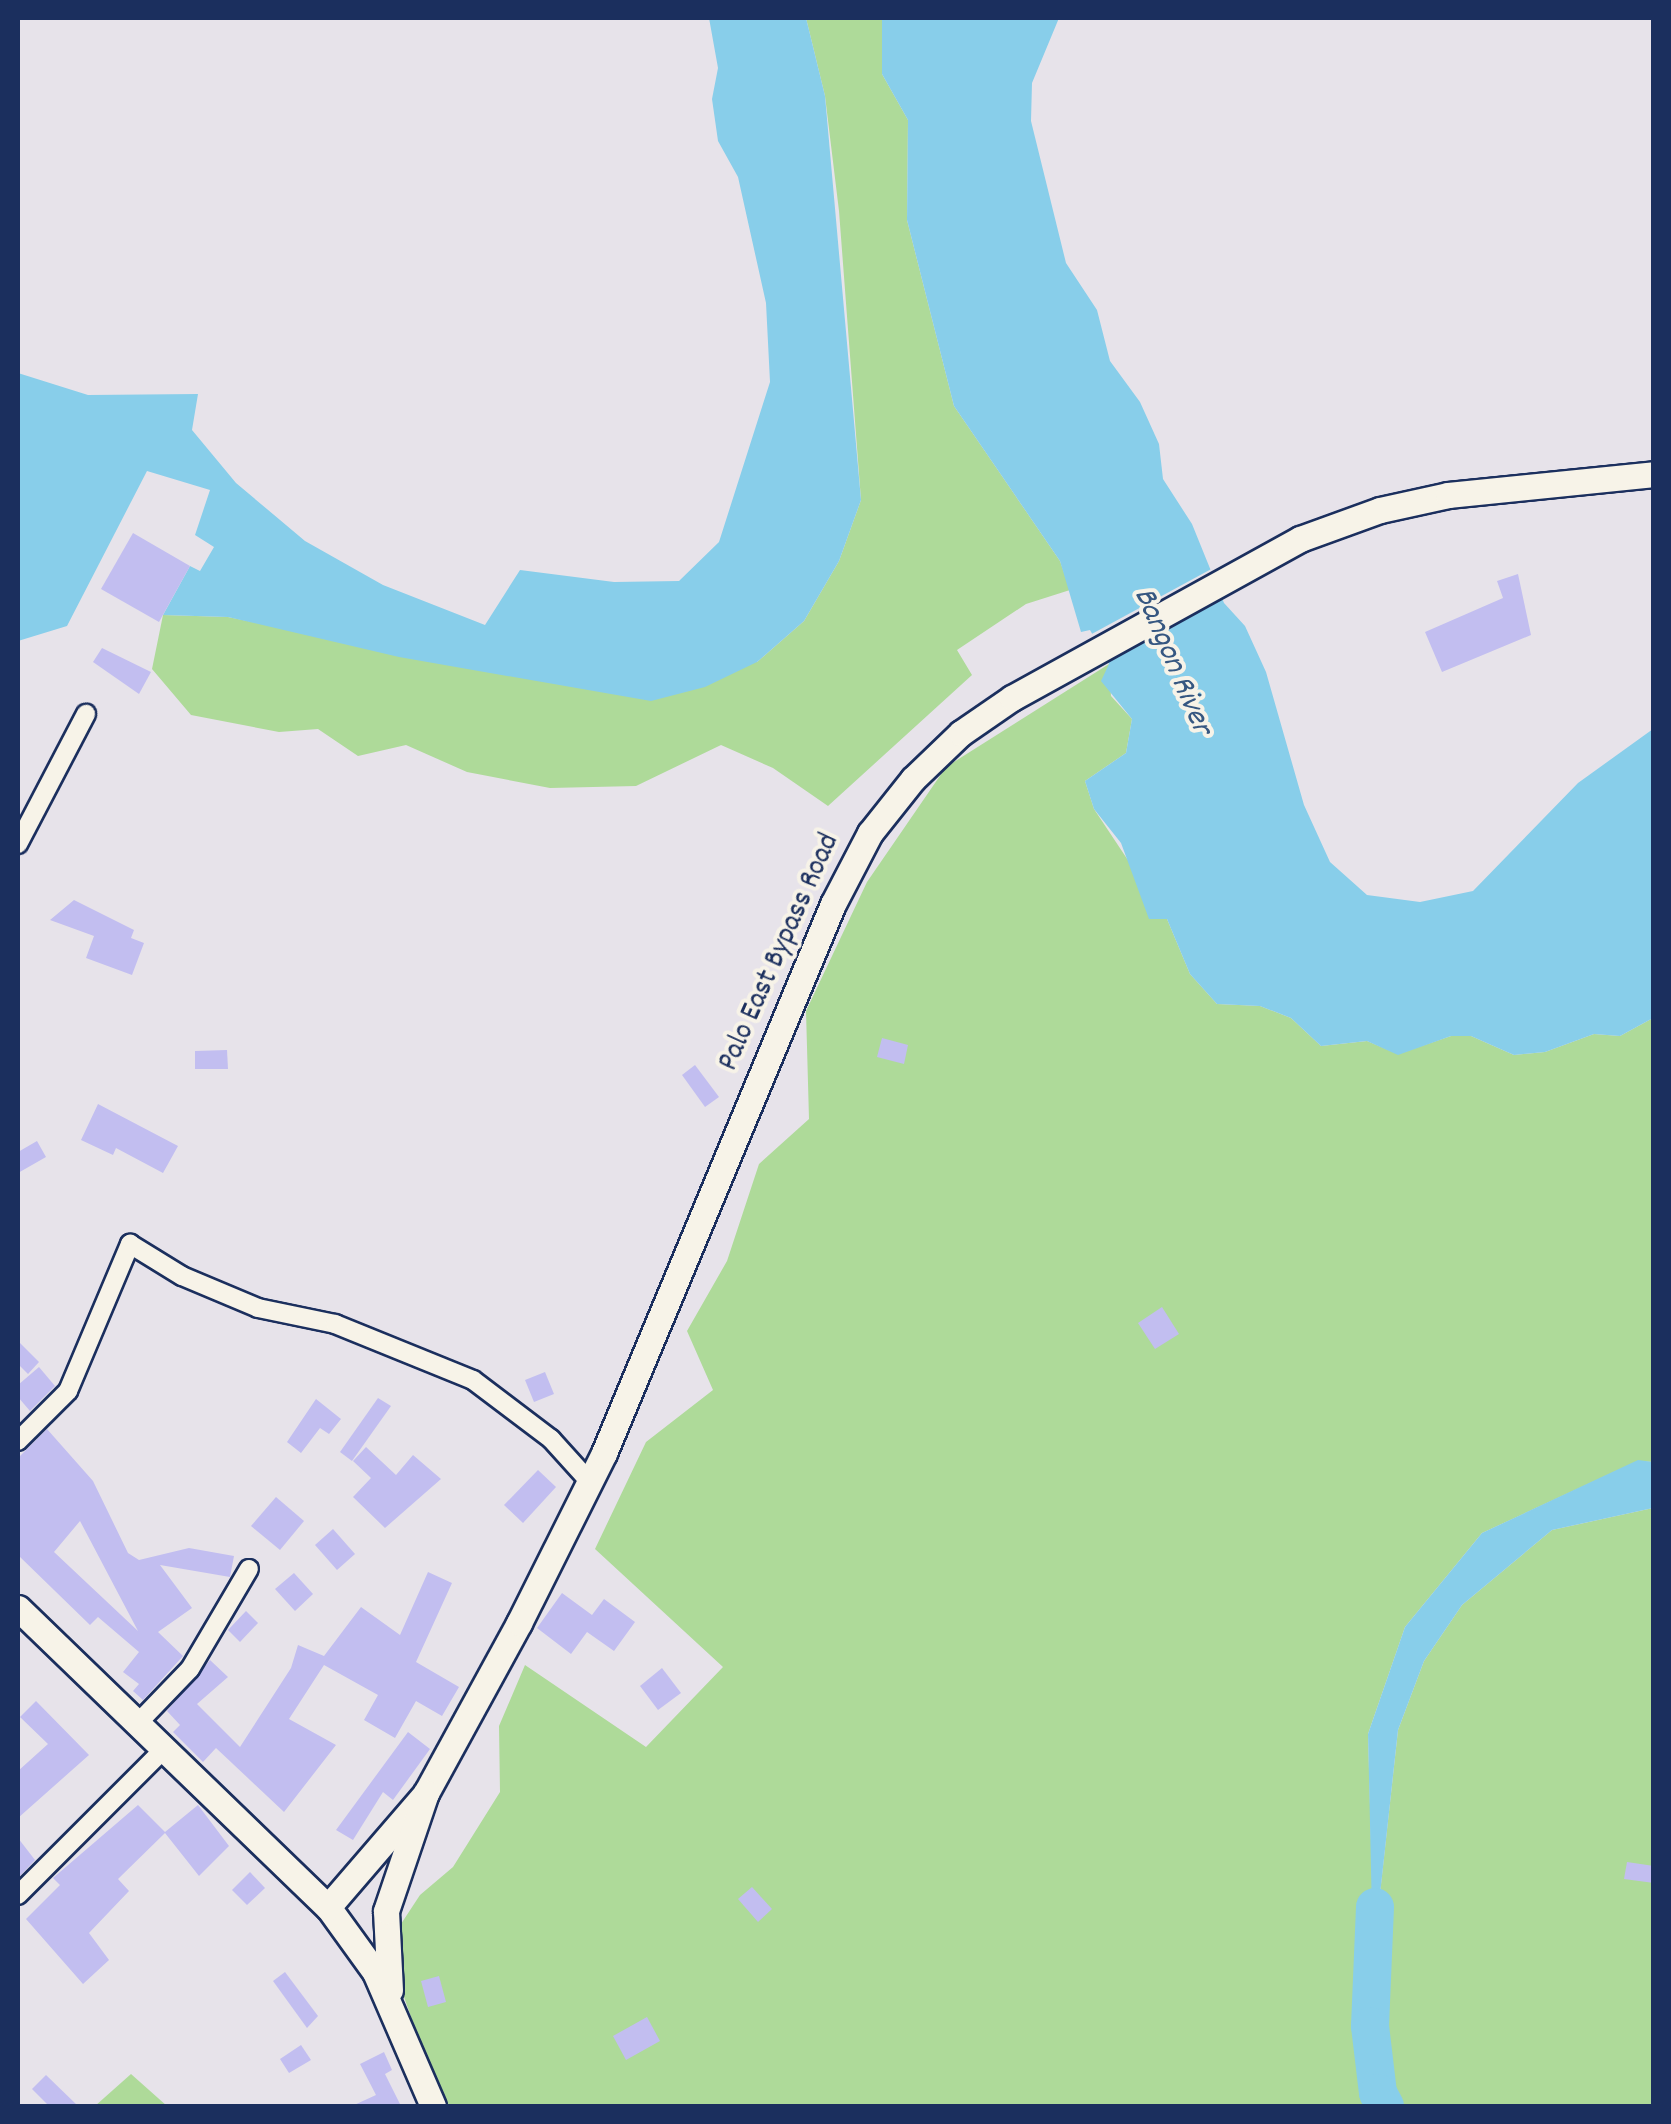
<!DOCTYPE html>
<html>
<head>
<meta charset="utf-8">
<style>
  body { margin:0 }
  #map { position:relative; width:1671px; height:2124px; overflow:hidden; background:#e7e3ea; font-family:Dekko,sans-serif }
  div>[style] { position:absolute }
  .green>* { inset:0; background:#aeda99 }
  .water>* { inset:0; background:#88ceea }
  .pier>* { inset:0; background:#e7e3ea }
  .river>* { height:38px; margin:-19px; padding:0 19px; transform-origin:19px; border-radius:19px; background:#88ceea }
  .building>* { inset:0; background:#c2bef0 }
  .roads { filter:drop-shadow(2px 0 #1b2f5e) drop-shadow(-2px 0 #1b2f5e) drop-shadow(0 2px #1b2f5e) drop-shadow(0 -2px #1b2f5e) }
  .minor>* { height:18px; margin:-9px; padding:0 9px; transform-origin:9px; border-radius:9px; background:#f7f3e8 }
  .secondary>* { height:25px; margin:-12.5px; padding:0 12.5px; transform-origin:12.5px; border-radius:12.5px; background:#f7f3e8 }
  span { translate:-50% -50%; white-space:nowrap; text-align:center; line-height:1.15; -webkit-text-stroke:8px #f7f3e8; paint-order:stroke }
  .street-label { font-size:30px; color:#1b2f5e }
  .water-label { font-size:32px; color:#365781; font-style:italic }
  .frame { position:absolute; inset:0; border:20px solid #1b2f5e; pointer-events:none }
</style>
</head>
<body>
<div id="map">
  <div class="green">
    <div style="clip-path:polygon(806px 18px,882px 18px,882px 74px,908px 120px,907px 220px,954px 406px,1060px 561px,1070px 590px,1026px 604px,957px 650px,972px 675px,828px 806px,773px 768px,721px 745px,636px 786px,550px 788px,467px 772px,406px 745px,358px 756px,318px 729px,279px 732px,191px 715px,152px 669px,163px 615px,228px 617px,497px 672px,757px 662px,804px 621px,839px 561px,861px 500px,839px 211px,825px 96px)"></div>
    <div style="clip-path:polygon(1109px 664px,1111px 696px,1132px 719px,1126px 753px,1085px 781px,1094px 809px,1167px 919px,1190px 974px,1217px 1004px,1260px 1006px,1291px 1018px,1321px 1046px,1367px 1041px,1398px 1054px,1451px 1036px,1471px 1036px,1514px 1055px,1545px 1052px,1594px 1034px,1620px 1036px,1653px 1018px,1653px 1462px,1638px 1461px,1482px 1533px,1405px 1627px,1368px 1734px,1374px 1948px,1398px 1730px,1424px 1661px,1462px 1605px,1552px 1530px,1653px 1508px,1653px 2106px,442px 2106px,395px 1971px,397px 1930px,420px 1895px,453px 1867px,500px 1792px,499px 1726px,525px 1665px,646px 1747px,723px 1667px,595px 1549px,646px 1442px,713px 1390px,687px 1331px,727px 1261px,759px 1164px,809px 1119px,806px 1011px,867px 882px,946px 767px)"></div>
    <div style="clip-path:polygon(131px 2074px,167px 2106px,95px 2106px)"></div>
  </div>
  <div class="water">
    <div style="clip-path:polygon(709px 18px,806px 18px,825px 96px,861px 500px,839px 561px,804px 621px,757px 662px,705px 687px,651px 701px,399px 657px,228px 617px,163px 615px,190px 566px,200px 571px,214px 547px,195px 535px,210px 490px,147px 471px,67px 626px,18px 641px,18px 373px,88px 395px,198px 394px,192px 430px,236px 483px,305px 541px,383px 585px,485px 625px,520px 570px,614px 582px,679px 581px,719px 542px,770px 382px,766px 303px,738px 177px,718px 141px,712px 99px,718px 68px)"></div>
    <div style="clip-path:polygon(882px 18px,1059px 18px,1032px 83px,1031px 121px,1066px 263px,1097px 310px,1110px 361px,1140px 402px,1159px 444px,1163px 479px,1192px 524px,1224px 603px,1245px 626px,1266px 672px,1304px 805px,1330px 862px,1367px 895px,1420px 902px,1473px 891px,1578px 783px,1653px 729px,1653px 1018px,1620px 1036px,1594px 1034px,1545px 1052px,1514px 1055px,1471px 1036px,1451px 1036px,1398px 1055px,1367px 1041px,1321px 1046px,1291px 1018px,1260px 1006px,1217px 1004px,1190px 974px,1167px 919px,1149px 919px,1121px 843px,1094px 809px,1085px 781px,1126px 753px,1132px 719px,1101px 681px,1109px 664px,1090px 630px,1081px 632px,1060px 561px,954px 406px,907px 220px,908px 120px,882px 74px)"></div>
    <div style="clip-path:polygon(1638px 1460px,1653px 1462px,1653px 1508px,1552px 1530px,1462px 1605px,1424px 1661px,1398px 1730px,1373px 1959px,1368px 1734px,1405px 1627px,1482px 1533px)"></div>
  </div>
  <div class="pier">
    <div style="clip-path:polygon(1215px 567px,1225px 594px,1101px 661px,1088px 636px)"></div>
  </div>
  <div class="river">
    <div style="left:1375px;top:1907px;width:119px;rotate:92.4deg"></div>
    <div style="left:1370px;top:2026px;width:67px;rotate:83.2deg"></div>
    <div style="left:1378px;top:2093px;width:15px;rotate:62deg"></div>
  </div>
  <div class="building">
    <div style="clip-path:polygon(133px 533px,190px 566px,159px 622px,101px 589px)"></div>
    <div style="clip-path:polygon(1518px 574px,1531px 635px,1442px 672px,1425px 632px,1503px 598px,1497px 581px)"></div>
    <div style="clip-path:polygon(102px 648px,151px 672px,139px 694px,93px 662px)"></div>
    <div style="clip-path:polygon(74px 900px,134px 930px,131px 938px,144px 943px,132px 975px,86px 958px,94px 936px,50px 920px)"></div>
    <div style="clip-path:polygon(882px 1038px,908px 1045px,904px 1064px,877px 1057px)"></div>
    <div style="clip-path:polygon(227px 1050px,228px 1069px,195px 1069px,195px 1051px)"></div>
    <div style="clip-path:polygon(695px 1065px,719px 1097px,705px 1107px,682px 1075px)"></div>
    <div style="clip-path:polygon(98px 1104px,178px 1146px,163px 1173px,116px 1148px,113px 1155px,81px 1140px)"></div>
    <div style="clip-path:polygon(37px 1141px,46px 1157px,18px 1173px,18px 1152px)"></div>
    <div style="clip-path:polygon(1162px 1307px,1179px 1334px,1155px 1349px,1138px 1323px)"></div>
    <div style="clip-path:polygon(18px 1341px,39px 1362px,28px 1374px,18px 1364px)"></div>
    <div style="clip-path:polygon(39px 1367px,55px 1386px,30px 1411px,18px 1397px,18px 1385px)"></div>
    <div style="clip-path:polygon(545px 1372px,554px 1394px,534px 1402px,525px 1380px)"></div>
    <div style="clip-path:polygon(378px 1398px,391px 1406px,352px 1461px,340px 1452px)"></div>
    <div style="clip-path:polygon(316px 1399px,341px 1419px,329px 1434px,320px 1428px,301px 1453px,287px 1442px)"></div>
    <div style="clip-path:polygon(evenodd,47px 1429px,93px 1481px,128px 1553px,139px 1560px,189px 1548px,234px 1556px,230px 1577px,160px 1565px,192px 1608px,158px 1632px,183px 1656px,143px 1700px,133px 1691px,139px 1684px,123px 1672px,139px 1652px,98px 1617px,90px 1625px,18px 1555px,18px 1458px,47px 1429px,80px 1521px,138px 1631px,54px 1552px,80px 1521px)"></div>
    <div style="clip-path:polygon(366px 1447px,396px 1475px,413px 1455px,441px 1479px,385px 1528px,353px 1497px,371px 1478px,353px 1461px)"></div>
    <div style="clip-path:polygon(538px 1470px,556px 1487px,523px 1523px,504px 1505px)"></div>
    <div style="clip-path:polygon(276px 1497px,304px 1521px,280px 1550px,251px 1526px)"></div>
    <div style="clip-path:polygon(333px 1529px,355px 1554px,337px 1570px,315px 1545px)"></div>
    <div style="clip-path:polygon(428px 1572px,452px 1583px,416px 1662px,459px 1687px,442px 1716px,416px 1701px,395px 1738px,364px 1720px,378px 1695px,324px 1665px,289px 1719px,336px 1745px,284px 1812px,216px 1748px,203px 1762px,173px 1732px,180px 1725px,167px 1711px,210px 1660px,228px 1677px,197px 1704px,240px 1747px,291px 1668px,298px 1645px,324px 1656px,361px 1607px,400px 1635px)"></div>
    <div style="clip-path:polygon(294px 1573px,313px 1594px,295px 1611px,275px 1589px)"></div>
    <div style="clip-path:polygon(562px 1593px,592px 1615px,604px 1599px,635px 1622px,614px 1651px,587px 1632px,571px 1654px,537px 1628px)"></div>
    <div style="clip-path:polygon(246px 1611px,258px 1623px,240px 1642px,228px 1630px)"></div>
    <div style="clip-path:polygon(662px 1668px,681px 1693px,658px 1710px,640px 1686px)"></div>
    <div style="clip-path:polygon(36px 1701px,89px 1755px,18px 1818px,18px 1771px,48px 1744px,20px 1717px)"></div>
    <div style="clip-path:polygon(408px 1732px,430px 1749px,393px 1800px,383px 1792px,353px 1840px,336px 1830px)"></div>
    <div style="clip-path:polygon(138px 1805px,165px 1832px,198px 1805px,229px 1846px,199px 1876px,165px 1833px,118px 1879px,129px 1891px,89px 1933px,109px 1960px,83px 1984px,26px 1919px,60px 1885px,53px 1878px)"></div>
    <div style="clip-path:polygon(18px 1838px,35px 1860px,18px 1878px)"></div>
    <div style="clip-path:polygon(1627px 1862px,1654px 1866px,1654px 1883px,1624px 1879px)"></div>
    <div style="clip-path:polygon(250px 1872px,265px 1888px,247px 1905px,232px 1890px)"></div>
    <div style="clip-path:polygon(752px 1887px,772px 1909px,758px 1922px,738px 1899px)"></div>
    <div style="clip-path:polygon(285px 1972px,318px 2016px,307px 2028px,273px 1981px)"></div>
    <div style="clip-path:polygon(439px 1976px,446px 2002px,428px 2007px,421px 1981px)"></div>
    <div style="clip-path:polygon(647px 2017px,660px 2041px,626px 2060px,613px 2036px)"></div>
    <div style="clip-path:polygon(301px 2045px,311px 2060px,289px 2073px,280px 2059px)"></div>
    <div style="clip-path:polygon(384px 2052px,392px 2070px,385px 2074px,401px 2106px,352px 2106px,376px 2095px,360px 2064px)"></div>
    <div style="clip-path:polygon(46px 2075px,78px 2106px,49px 2106px,32px 2089px)"></div>
  </div>
  <div class="roads">
    <div class="minor">
      <div style="left:18px;top:844px;width:147px;rotate:-62.4deg"></div>
      <div style="left:18px;top:1441px;width:71px;rotate:-45deg"></div>
      <div style="left:68px;top:1391px;width:160px;rotate:-67.1deg"></div>
      <div style="left:130px;top:1244px;width:61px;rotate:31.6deg"></div>
      <div style="left:182px;top:1276px;width:82px;rotate:22.8deg"></div>
      <div style="left:258px;top:1308px;width:79px;rotate:11.7deg"></div>
      <div style="left:335px;top:1324px;width:149px;rotate:22.1deg"></div>
      <div style="left:473px;top:1380px;width:98px;rotate:37.1deg"></div>
      <div style="left:551px;top:1439px;width:57px;rotate:47.9deg"></div>
      <div style="left:137px;top:1724px;width:76px;rotate:-46.1deg"></div>
      <div style="left:190px;top:1669px;width:116px;rotate:-59.5deg"></div>
      <div style="left:18px;top:1895px;width:205px;rotate:-45deg"></div>
    </div>
    <div class="secondary">
      <div style="left:18px;top:1608px;width:431px;rotate:44deg"></div>
      <div style="left:328px;top:1907px;width:80px;rotate:54.1deg"></div>
      <div style="left:375px;top:1972px;width:146px;rotate:66.6deg"></div>
      <div style="left:328px;top:1907px;width:150px;rotate:-49.3deg"></div>
      <div style="left:426px;top:1793px;width:194px;rotate:-61.3deg"></div>
      <div style="left:519px;top:1623px;width:190px;rotate:-63.4deg"></div>
      <div style="left:604px;top:1453px;width:595px;rotate:-67.36deg"></div>
      <div style="left:833px;top:904px;width:80px;rotate:-62.5deg"></div>
      <div style="left:870px;top:833px;width:69px;rotate:-51.5deg"></div>
      <div style="left:913px;top:779px;width:66px;rotate:-43.8deg"></div>
      <div style="left:961px;top:733px;width:62px;rotate:-34.5deg"></div>
      <div style="left:1012px;top:698px;width:329px;rotate:-28.9deg"></div>
      <div style="left:1300px;top:539px;width:85px;rotate:-19.9deg"></div>
      <div style="left:1380px;top:510px;width:70px;rotate:-12.4deg"></div>
      <div style="left:1448px;top:495px;width:207px;rotate:-5.8deg"></div>
      <div style="left:390px;top:1990px;width:79px;rotate:-92.9deg"></div>
      <div style="left:386px;top:1911px;width:125px;rotate:-71.3deg"></div>
    </div>
  </div>
  <div class="street-label">
    <span style="left:781px;top:953px;rotate:-66deg">Palo East Bypass Road</span>
  </div>
  <div class="water-label">
    <span style="left:1171px;top:662px;rotate:67deg">Bangon River</span>
  </div>
  <div class="frame"></div>
</div>
</body>
</html>
